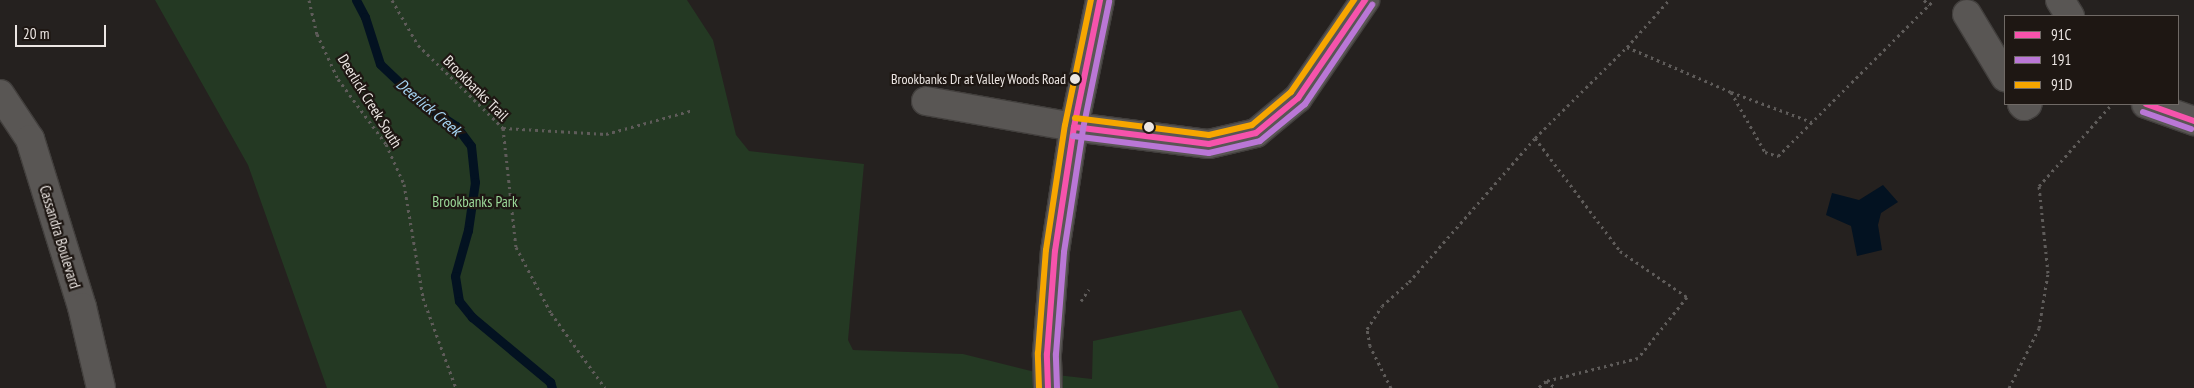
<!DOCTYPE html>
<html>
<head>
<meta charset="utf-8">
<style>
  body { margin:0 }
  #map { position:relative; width:2194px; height:388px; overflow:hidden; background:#25211f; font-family:"PT Sans Narrow",sans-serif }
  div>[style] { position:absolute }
  .green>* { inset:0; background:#243923 }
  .water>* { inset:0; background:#031221 }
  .stream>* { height:9px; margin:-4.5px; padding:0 4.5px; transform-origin:4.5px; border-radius:4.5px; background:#031221 }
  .path>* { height:3px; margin-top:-1.5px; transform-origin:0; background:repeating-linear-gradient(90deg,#5f5c5a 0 2.5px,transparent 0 6.5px) }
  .roads { filter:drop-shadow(1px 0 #423f3d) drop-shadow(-1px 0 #423f3d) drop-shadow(0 1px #423f3d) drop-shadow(0 -1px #423f3d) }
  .minor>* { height:28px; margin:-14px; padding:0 14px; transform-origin:14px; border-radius:14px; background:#595654 }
  .bus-1>* { height:6px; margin:-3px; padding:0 3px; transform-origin:3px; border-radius:3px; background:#f653ac }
  .bus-2>* { height:6px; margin:-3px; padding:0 3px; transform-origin:3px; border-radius:3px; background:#ba77d6 }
  .bus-3>* { height:6px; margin:-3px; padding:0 3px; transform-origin:3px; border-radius:3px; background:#f7a600 }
  .dots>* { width:14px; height:14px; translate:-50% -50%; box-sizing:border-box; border:2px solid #1e1713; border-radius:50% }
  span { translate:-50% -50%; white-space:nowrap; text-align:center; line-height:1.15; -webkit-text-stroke:4.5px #1e1713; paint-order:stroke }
  .bus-label { font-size:14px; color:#ece6e3 }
  .right { translate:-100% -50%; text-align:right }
  .street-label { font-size:15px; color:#ece6e3 }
  .park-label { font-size:15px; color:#9cda9a }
  .water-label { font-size:16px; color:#a6d4f3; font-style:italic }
  .legend { position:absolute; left:2004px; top:15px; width:175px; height:90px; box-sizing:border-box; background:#1e1713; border:1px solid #706a66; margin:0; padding:6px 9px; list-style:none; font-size:15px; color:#ece6e3 }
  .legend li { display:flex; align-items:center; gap:10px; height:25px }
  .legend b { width:25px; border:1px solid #706a66 }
  .scale { position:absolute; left:15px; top:25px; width:91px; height:22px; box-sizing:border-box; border:2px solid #ece6e3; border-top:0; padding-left:6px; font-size:15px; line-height:18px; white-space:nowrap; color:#ece6e3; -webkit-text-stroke:4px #1e1713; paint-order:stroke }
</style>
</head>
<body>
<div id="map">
  <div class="green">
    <div style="clip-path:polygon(155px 0,687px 0,713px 40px,736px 135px,749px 151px,864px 164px,848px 340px,853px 350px,963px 354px,1039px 373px,1092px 379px,1093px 341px,1241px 310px,1279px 388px,327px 388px,248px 165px)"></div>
  </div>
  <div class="water">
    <div style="clip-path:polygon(1883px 185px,1898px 202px,1881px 213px,1878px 225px,1882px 250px,1857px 256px,1851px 226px,1826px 215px,1832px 193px,1859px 200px)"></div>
  </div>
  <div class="stream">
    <div style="left:356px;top:0;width:19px;rotate:62deg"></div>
    <div style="left:365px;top:17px;width:49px;rotate:72.3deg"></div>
    <div style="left:380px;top:64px;width:57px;rotate:43.6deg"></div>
    <div style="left:421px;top:103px;width:42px;rotate:33.3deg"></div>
    <div style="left:456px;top:126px;width:25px;rotate:53deg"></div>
    <div style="left:471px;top:146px;width:36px;rotate:84deg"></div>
    <div style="left:475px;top:182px;width:49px;rotate:98.3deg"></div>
    <div style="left:468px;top:230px;width:48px;rotate:105.8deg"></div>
    <div style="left:455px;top:276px;width:25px;rotate:81deg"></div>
    <div style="left:459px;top:301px;width:21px;rotate:51deg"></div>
    <div style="left:472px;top:317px;width:102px;rotate:39.8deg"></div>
    <div style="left:550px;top:382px;width:6px;rotate:72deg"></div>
  </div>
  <div class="path">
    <div style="left:309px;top:0;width:35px;rotate:77deg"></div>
    <div style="left:317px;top:34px;width:50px;rotate:65deg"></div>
    <div style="left:338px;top:79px;width:81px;rotate:53.6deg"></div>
    <div style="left:386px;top:144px;width:44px;rotate:65.8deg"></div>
    <div style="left:404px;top:184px;width:116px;rotate:80.5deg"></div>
    <div style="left:423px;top:298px;width:96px;rotate:69.9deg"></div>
    <div style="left:392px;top:0;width:52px;rotate:60deg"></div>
    <div style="left:418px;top:45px;width:119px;rotate:44.3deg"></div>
    <div style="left:503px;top:128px;width:120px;rotate:83.8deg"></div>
    <div style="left:516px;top:247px;width:75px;rotate:62.1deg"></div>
    <div style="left:551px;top:313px;width:92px;rotate:54.2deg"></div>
    <div style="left:1924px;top:0;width:7px;rotate:45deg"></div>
    <div style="left:1627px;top:47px;width:63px;rotate:-48.2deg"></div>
    <div style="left:1731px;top:92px;width:86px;rotate:20.3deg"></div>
    <div style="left:503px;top:128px;width:103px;rotate:3.3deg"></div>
    <div style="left:606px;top:134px;width:90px;rotate:-15.4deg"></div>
    <div style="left:1535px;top:138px;width:141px;rotate:53deg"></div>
    <div style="left:1620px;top:251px;width:81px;rotate:34.5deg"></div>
    <div style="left:1687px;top:297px;width:78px;rotate:128.8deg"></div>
    <div style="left:1638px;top:358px;width:95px;rotate:166deg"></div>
    <div style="left:1546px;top:381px;width:11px;rotate:139deg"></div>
    <div style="left:1081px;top:301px;width:14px;rotate:-56deg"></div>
    <div style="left:1546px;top:381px;width:12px;rotate:35deg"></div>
    <div style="left:1391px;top:388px;width:47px;rotate:-116.6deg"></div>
    <div style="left:1370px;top:346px;width:17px;rotate:-100deg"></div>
    <div style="left:1367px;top:329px;width:27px;rotate:-57deg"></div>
    <div style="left:1382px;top:306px;width:36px;rotate:-42deg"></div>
    <div style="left:1409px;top:282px;width:191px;rotate:-48.8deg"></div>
    <div style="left:1535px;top:138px;width:129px;rotate:-44.7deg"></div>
    <div style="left:1627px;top:47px;width:113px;rotate:23.4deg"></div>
    <div style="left:1731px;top:92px;width:69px;rotate:60.5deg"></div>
    <div style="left:1765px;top:152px;width:14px;rotate:17deg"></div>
    <div style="left:1778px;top:156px;width:221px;rotate:-45deg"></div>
    <div style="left:2009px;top:388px;width:67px;rotate:-63.4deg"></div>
    <div style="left:2039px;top:328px;width:56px;rotate:-80.7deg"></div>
    <div style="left:2048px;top:273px;width:87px;rotate:-95.9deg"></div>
    <div style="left:2039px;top:186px;width:110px;rotate:-48.3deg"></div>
  </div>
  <div class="roads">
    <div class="minor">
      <div style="left:2060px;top:0;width:19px;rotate:58deg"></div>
      <div style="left:1967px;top:14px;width:74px;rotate:58.9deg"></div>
      <div style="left:0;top:94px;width:54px;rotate:56.3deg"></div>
      <div style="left:30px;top:139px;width:176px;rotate:72.8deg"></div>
      <div style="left:82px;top:307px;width:83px;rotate:76.8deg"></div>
      <div style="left:926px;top:101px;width:150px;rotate:10deg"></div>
      <div style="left:1074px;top:127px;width:136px;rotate:7.2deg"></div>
      <div style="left:1209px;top:144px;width:48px;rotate:-13.2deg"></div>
      <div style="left:1256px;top:133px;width:55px;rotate:-39.8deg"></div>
      <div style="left:1298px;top:98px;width:119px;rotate:-55.6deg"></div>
      <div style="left:2022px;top:104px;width:3px;rotate:45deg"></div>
      <div style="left:2024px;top:106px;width:4px;rotate:-27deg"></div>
      <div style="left:2146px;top:104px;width:51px;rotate:19.5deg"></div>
      <div style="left:1048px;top:388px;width:34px;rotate:-92deg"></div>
      <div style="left:1047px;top:354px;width:103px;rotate:-85.6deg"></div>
      <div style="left:1055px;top:251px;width:125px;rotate:-81.3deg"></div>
      <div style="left:1074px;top:127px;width:130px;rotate:-78.4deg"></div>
    </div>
  </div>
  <div class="bus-1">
    <div style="left:2146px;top:104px;width:51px;rotate:19.5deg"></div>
    <div style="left:1074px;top:127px;width:136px;rotate:7.2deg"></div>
    <div style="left:1209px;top:144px;width:48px;rotate:-13.2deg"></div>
    <div style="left:1256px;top:133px;width:55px;rotate:-39.8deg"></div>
    <div style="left:1298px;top:98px;width:119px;rotate:-55.6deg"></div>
    <div style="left:1048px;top:388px;width:34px;rotate:-92deg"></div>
    <div style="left:1047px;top:354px;width:103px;rotate:-85.6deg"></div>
    <div style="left:1055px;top:251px;width:125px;rotate:-81.3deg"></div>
    <div style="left:1074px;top:127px;width:130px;rotate:-78.4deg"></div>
  </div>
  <div class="bus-2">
    <div style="left:2143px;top:112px;width:51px;rotate:19.5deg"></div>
    <div style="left:1073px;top:136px;width:137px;rotate:7.1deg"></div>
    <div style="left:1209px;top:153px;width:52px;rotate:-13.2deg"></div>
    <div style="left:1260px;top:141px;width:58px;rotate:-39.4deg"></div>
    <div style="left:1305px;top:104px;width:120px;rotate:-55.9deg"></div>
    <div style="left:1057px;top:388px;width:34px;rotate:-92deg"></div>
    <div style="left:1056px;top:354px;width:102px;rotate:-85.5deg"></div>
    <div style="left:1064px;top:252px;width:124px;rotate:-81.2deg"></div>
    <div style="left:1083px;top:129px;width:130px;rotate:-78.4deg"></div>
  </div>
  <div class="bus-3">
    <div style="left:1075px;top:118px;width:135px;rotate:7.2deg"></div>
    <div style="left:1209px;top:135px;width:44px;rotate:-13.1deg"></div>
    <div style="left:1252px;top:125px;width:51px;rotate:-40.2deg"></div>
    <div style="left:1291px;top:92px;width:112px;rotate:-55.6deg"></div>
    <div style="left:1039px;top:388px;width:35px;rotate:-92deg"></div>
    <div style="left:1038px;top:353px;width:103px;rotate:-85.6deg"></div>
    <div style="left:1046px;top:250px;width:126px;rotate:-81.4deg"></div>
    <div style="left:1065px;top:125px;width:128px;rotate:-78.3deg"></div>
  </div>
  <div class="dots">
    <div style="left:1075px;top:79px;background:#ece6e3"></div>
    <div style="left:1149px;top:127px;background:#ece6e3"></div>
  </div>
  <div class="bus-label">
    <span class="right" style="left:1066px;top:79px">Brookbanks Dr at Valley Woods Road</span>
  </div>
  <div class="street-label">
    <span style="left:476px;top:88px;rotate:45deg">Brookbanks Trail</span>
    <span style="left:370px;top:101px;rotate:58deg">Deerlick Creek South</span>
    <span style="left:60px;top:237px;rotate:73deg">Cassandra Boulevard</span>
  </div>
  <div class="park-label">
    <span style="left:475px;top:202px">Brookbanks Park</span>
  </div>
  <div class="water-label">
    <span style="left:429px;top:107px;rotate:40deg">Deerlick Creek</span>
  </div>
  <ul class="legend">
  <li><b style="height:6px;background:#f653ac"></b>91C</li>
  <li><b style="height:6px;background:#ba77d6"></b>191</li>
  <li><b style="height:6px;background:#f7a600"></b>91D</li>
  </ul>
  <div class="scale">20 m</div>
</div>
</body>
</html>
